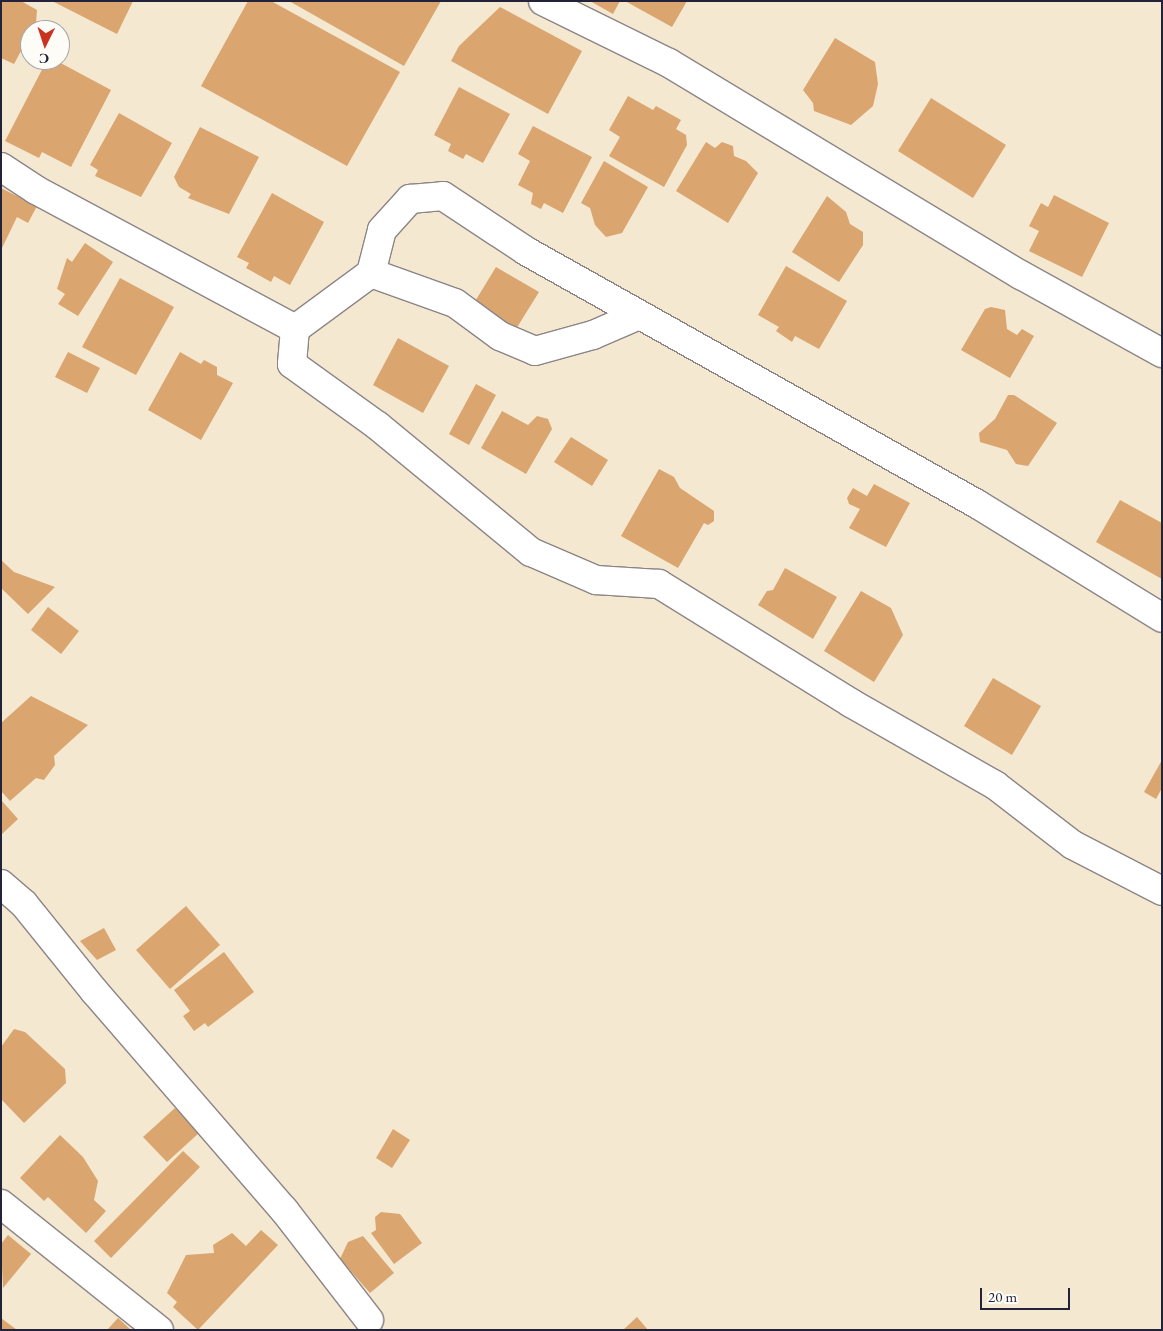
<!DOCTYPE html>
<html>
<head>
<meta charset="utf-8">
<style>
  body { margin:0 }
  #map { position:relative; width:1163px; height:1331px; overflow:hidden; background:#f4e8d1; font-family:"EB Garamond",serif }
  div>[style] { position:absolute }
  .building>* { inset:0; background:#daa56e }
  .roads { filter:drop-shadow(1px 0 #8b8586) drop-shadow(-1px 0 #8b8586) drop-shadow(0 1px #8b8586) drop-shadow(0 -1px #8b8586) }
  .street>* { height:28px; margin:-14px; padding:0 14px; transform-origin:14px; border-radius:14px; background:#fff }
  span { translate:-50% -50%; white-space:nowrap; text-align:center; line-height:1.15; -webkit-text-stroke:4px #fdfcf7; paint-order:stroke }
  .frame { position:absolute; inset:0; border:2px solid #22223b; pointer-events:none }
  .north { position:absolute; left:20px; top:20px; width:50px; height:50px; box-sizing:border-box; background:#fdfcf7; border:1px solid #a5a5ac; border-radius:50%; rotate:184deg; font-size:14px; font-weight:700; line-height:20px; text-align:center; color:#22223b }
  .north::after { content:''; display:block; margin:auto; width:18px; height:22px; background:#c8321e; clip-path:polygon(50% 0,100% 100%,50% 72%,0 100%) }
  .scale { position:absolute; left:980px; top:1288px; width:90px; height:22px; box-sizing:border-box; border:2px solid #22223b; border-top:0; padding-left:6px; font-size:15px; line-height:18px; white-space:nowrap; color:#22223b; -webkit-text-stroke:4px #fdfcf7; paint-order:stroke }
</style>
</head>
<body>
<div id="map">
  <div class="building">
    <div style="clip-path:polygon(1px 1px,21px 1px,37px 10px,36px 23px,14px 64px,1px 58px)"></div>
    <div style="clip-path:polygon(52px 1px,133px 1px,117px 34px)"></div>
    <div style="clip-path:polygon(248px 1px,271px 1px,400px 72px,347px 166px,201px 86px)"></div>
    <div style="clip-path:polygon(289px 1px,441px 1px,404px 66px)"></div>
    <div style="clip-path:polygon(590px 1px,620px 1px,613px 14px)"></div>
    <div style="clip-path:polygon(625px 1px,687px 1px,672px 27px)"></div>
    <div style="clip-path:polygon(500px 7px,582px 51px,548px 114px,451px 61px,459px 46px)"></div>
    <div style="clip-path:polygon(835px 38px,875px 62px,878px 84px,873px 106px,851px 125px,814px 111px,813px 103px,803px 90px)"></div>
    <div style="clip-path:polygon(47px 60px,55px 60px,111px 90px,71px 167px,42px 152px,39px 158px,5px 141px)"></div>
    <div style="clip-path:polygon(459px 87px,510px 114px,483px 163px,466px 154px,463px 159px,448px 151px,451px 144px,434px 135px)"></div>
    <div style="clip-path:polygon(628px 96px,653px 110px,656px 106px,681px 120px,676px 129px,686px 135px,687px 145px,664px 187px,609px 156px,620px 137px,609px 130px)"></div>
    <div style="clip-path:polygon(931px 98px,1006px 145px,973px 198px,898px 151px)"></div>
    <div style="clip-path:polygon(119px 113px,172px 143px,141px 197px,95px 176px,98px 170px,90px 165px)"></div>
    <div style="clip-path:polygon(533px 126px,592px 157px,563px 213px,544px 203px,541px 209px,531px 204px,533px 193px,518px 185px,530px 161px,518px 154px)"></div>
    <div style="clip-path:polygon(200px 127px,259px 157px,229px 214px,188px 198px,191px 194px,179px 187px,174px 177px)"></div>
    <div style="clip-path:polygon(706px 142px,715px 148px,722px 142px,733px 146px,734px 156px,746px 161px,758px 173px,728px 223px,676px 191px)"></div>
    <div style="clip-path:polygon(604px 161px,648px 187px,622px 233px,606px 237px,595px 225px,590px 208px,581px 203px)"></div>
    <div style="clip-path:polygon(1px 188px,37px 206px,28px 223px,17px 217px,1px 250px)"></div>
    <div style="clip-path:polygon(272px 193px,324px 222px,290px 285px,274px 276px,271px 282px,246px 268px,249px 263px,237px 257px)"></div>
    <div style="clip-path:polygon(1054px 195px,1109px 223px,1082px 277px,1029px 251px,1039px 231px,1029px 226px,1041px 203px,1048px 207px)"></div>
    <div style="clip-path:polygon(827px 196px,846px 212px,850px 224px,863px 232px,863px 245px,839px 282px,792px 252px)"></div>
    <div style="clip-path:polygon(85px 243px,113px 262px,78px 316px,58px 304px,65px 294px,57px 289px,67px 258px,72px 262px)"></div>
    <div style="clip-path:polygon(786px 266px,847px 301px,819px 349px,795px 336px,792px 342px,776px 331px,779px 327px,758px 315px)"></div>
    <div style="clip-path:polygon(496px 267px,539px 292px,516px 329px,474px 303px)"></div>
    <div style="clip-path:polygon(120px 278px,174px 307px,136px 375px,82px 347px)"></div>
    <div style="clip-path:polygon(991px 307px,1005px 310px,1007px 329px,1017px 335px,1022px 329px,1034px 336px,1010px 378px,961px 350px,985px 309px)"></div>
    <div style="clip-path:polygon(398px 338px,449px 366px,423px 413px,373px 385px)"></div>
    <div style="clip-path:polygon(68px 352px,100px 368px,87px 393px,55px 377px)"></div>
    <div style="clip-path:polygon(180px 352px,201px 364px,204px 360px,217px 367px,217px 375px,233px 383px,201px 440px,148px 410px)"></div>
    <div style="clip-path:polygon(476px 384px,496px 395px,469px 445px,449px 434px)"></div>
    <div style="clip-path:polygon(1008px 395px,1014px 395px,1057px 423px,1028px 466px,1016px 464px,1007px 450px,980px 442px,979px 433px,995px 419px)"></div>
    <div style="clip-path:polygon(502px 411px,528px 425px,537px 416px,548px 419px,552px 429px,526px 474px,481px 448px)"></div>
    <div style="clip-path:polygon(571px 437px,608px 460px,592px 486px,554px 462px)"></div>
    <div style="clip-path:polygon(659px 469px,674px 477px,680px 488px,714px 511px,714px 521px,708px 525px,704px 523px,678px 568px,621px 536px)"></div>
    <div style="clip-path:polygon(874px 484px,910px 503px,886px 547px,849px 528px,860px 509px,849px 504px,847px 498px,853px 488px,867px 496px)"></div>
    <div style="clip-path:polygon(1120px 500px,1162px 523px,1162px 579px,1096px 542px)"></div>
    <div style="clip-path:polygon(1px 560px,14px 572px,55px 587px,28px 614px,1px 588px)"></div>
    <div style="clip-path:polygon(785px 568px,837px 597px,813px 639px,758px 605px,767px 591px,773px 590px)"></div>
    <div style="clip-path:polygon(861px 591px,891px 608px,903px 635px,874px 682px,824px 651px)"></div>
    <div style="clip-path:polygon(48px 607px,79px 631px,61px 654px,31px 630px)"></div>
    <div style="clip-path:polygon(993px 678px,1041px 706px,1012px 755px,964px 726px)"></div>
    <div style="clip-path:polygon(31px 696px,88px 725px,54px 756px,55px 765px,44px 780px,36px 778px,10px 801px,1px 791px,1px 723px)"></div>
    <div style="clip-path:polygon(1162px 760px,1162px 788px,1156px 799px,1144px 792px)"></div>
    <div style="clip-path:polygon(1px 800px,18px 819px,1px 835px)"></div>
    <div style="clip-path:polygon(186px 906px,220px 945px,170px 989px,136px 950px)"></div>
    <div style="clip-path:polygon(104px 928px,116px 950px,97px 960px,80px 941px)"></div>
    <div style="clip-path:polygon(224px 952px,254px 992px,208px 1027px,205px 1023px,194px 1031px,183px 1016px,190px 1011px,174px 990px)"></div>
    <div style="clip-path:polygon(14px 1029px,25px 1032px,65px 1069px,66px 1083px,24px 1123px,1px 1099px,1px 1047px)"></div>
    <div style="clip-path:polygon(175px 1108px,199px 1133px,167px 1162px,143px 1137px)"></div>
    <div style="clip-path:polygon(393px 1129px,410px 1140px,392px 1168px,376px 1158px)"></div>
    <div style="clip-path:polygon(60px 1135px,83px 1157px,98px 1181px,94px 1200px,106px 1211px,86px 1233px,48px 1197px,44px 1201px,20px 1178px)"></div>
    <div style="clip-path:polygon(183px 1151px,200px 1167px,111px 1258px,94px 1241px)"></div>
    <div style="clip-path:polygon(381px 1212px,400px 1214px,422px 1243px,394px 1264px,371px 1233px,376px 1230px,375px 1217px)"></div>
    <div style="clip-path:polygon(261px 1230px,278px 1245px,198px 1330px,173px 1307px,177px 1302px,167px 1293px,186px 1255px,214px 1253px,213px 1245px,232px 1233px,246px 1246px)"></div>
    <div style="clip-path:polygon(8px 1235px,31px 1254px,3px 1288px,1px 1244px)"></div>
    <div style="clip-path:polygon(363px 1236px,394px 1273px,370px 1293px,340px 1259px,348px 1242px)"></div>
    <div style="clip-path:polygon(637px 1317px,648px 1330px,623px 1330px)"></div>
    <div style="clip-path:polygon(1px 1318px,17px 1330px,1px 1330px)"></div>
    <div style="clip-path:polygon(118px 1318px,131px 1330px,107px 1330px)"></div>
  </div>
  <div class="roads">
    <div class="street">
      <div style="left:543px;top:1px;width:140px;rotate:26.2deg"></div>
      <div style="left:669px;top:63px;width:411px;rotate:31.1deg"></div>
      <div style="left:1021px;top:275px;width:161px;rotate:29deg"></div>
      <div style="left:1px;top:167px;width:42px;rotate:33.3deg"></div>
      <div style="left:36px;top:190px;width:294px;rotate:28.2deg"></div>
      <div style="left:295px;top:329px;width:94px;rotate:-36.4deg"></div>
      <div style="left:371px;top:273px;width:44px;rotate:-75.7deg"></div>
      <div style="left:382px;top:230px;width:42px;rotate:-47.9deg"></div>
      <div style="left:410px;top:199px;width:33px;rotate:-5deg"></div>
      <div style="left:443px;top:196px;width:100px;rotate:33.5deg"></div>
      <div style="left:526px;top:251px;width:517px;rotate:29.29deg"></div>
      <div style="left:977px;top:504px;width:217px;rotate:31.6deg"></div>
      <div style="left:371px;top:273px;width:89px;rotate:19.7deg"></div>
      <div style="left:455px;top:303px;width:56px;rotate:36.3deg"></div>
      <div style="left:500px;top:336px;width:38px;rotate:23deg"></div>
      <div style="left:535px;top:351px;width:60px;rotate:-15.4deg"></div>
      <div style="left:593px;top:335px;width:50px;rotate:-23.5deg"></div>
      <div style="left:295px;top:329px;width:35px;rotate:95deg"></div>
      <div style="left:292px;top:364px;width:106px;rotate:35.8deg"></div>
      <div style="left:378px;top:426px;width:198px;rotate:39.5deg"></div>
      <div style="left:531px;top:552px;width:71px;rotate:23.3deg"></div>
      <div style="left:596px;top:580px;width:63px;rotate:3.6deg"></div>
      <div style="left:659px;top:584px;width:226px;rotate:31.8deg"></div>
      <div style="left:851px;top:703px;width:166px;rotate:29.7deg"></div>
      <div style="left:995px;top:785px;width:98px;rotate:37.6deg"></div>
      <div style="left:1073px;top:845px;width:100px;rotate:27.3deg"></div>
      <div style="left:1px;top:884px;width:30px;rotate:41deg"></div>
      <div style="left:24px;top:904px;width:113px;rotate:51.1deg"></div>
      <div style="left:95px;top:992px;width:289px;rotate:49.1deg"></div>
      <div style="left:284px;top:1210px;width:139px;rotate:52.3deg"></div>
      <div style="left:1px;top:1204px;width:202px;rotate:38.6deg"></div>
    </div>
  </div>
  <div class="frame"></div>
  <div class="north">С</div>
  <div class="scale">20 m</div>
</div>
</body>
</html>
